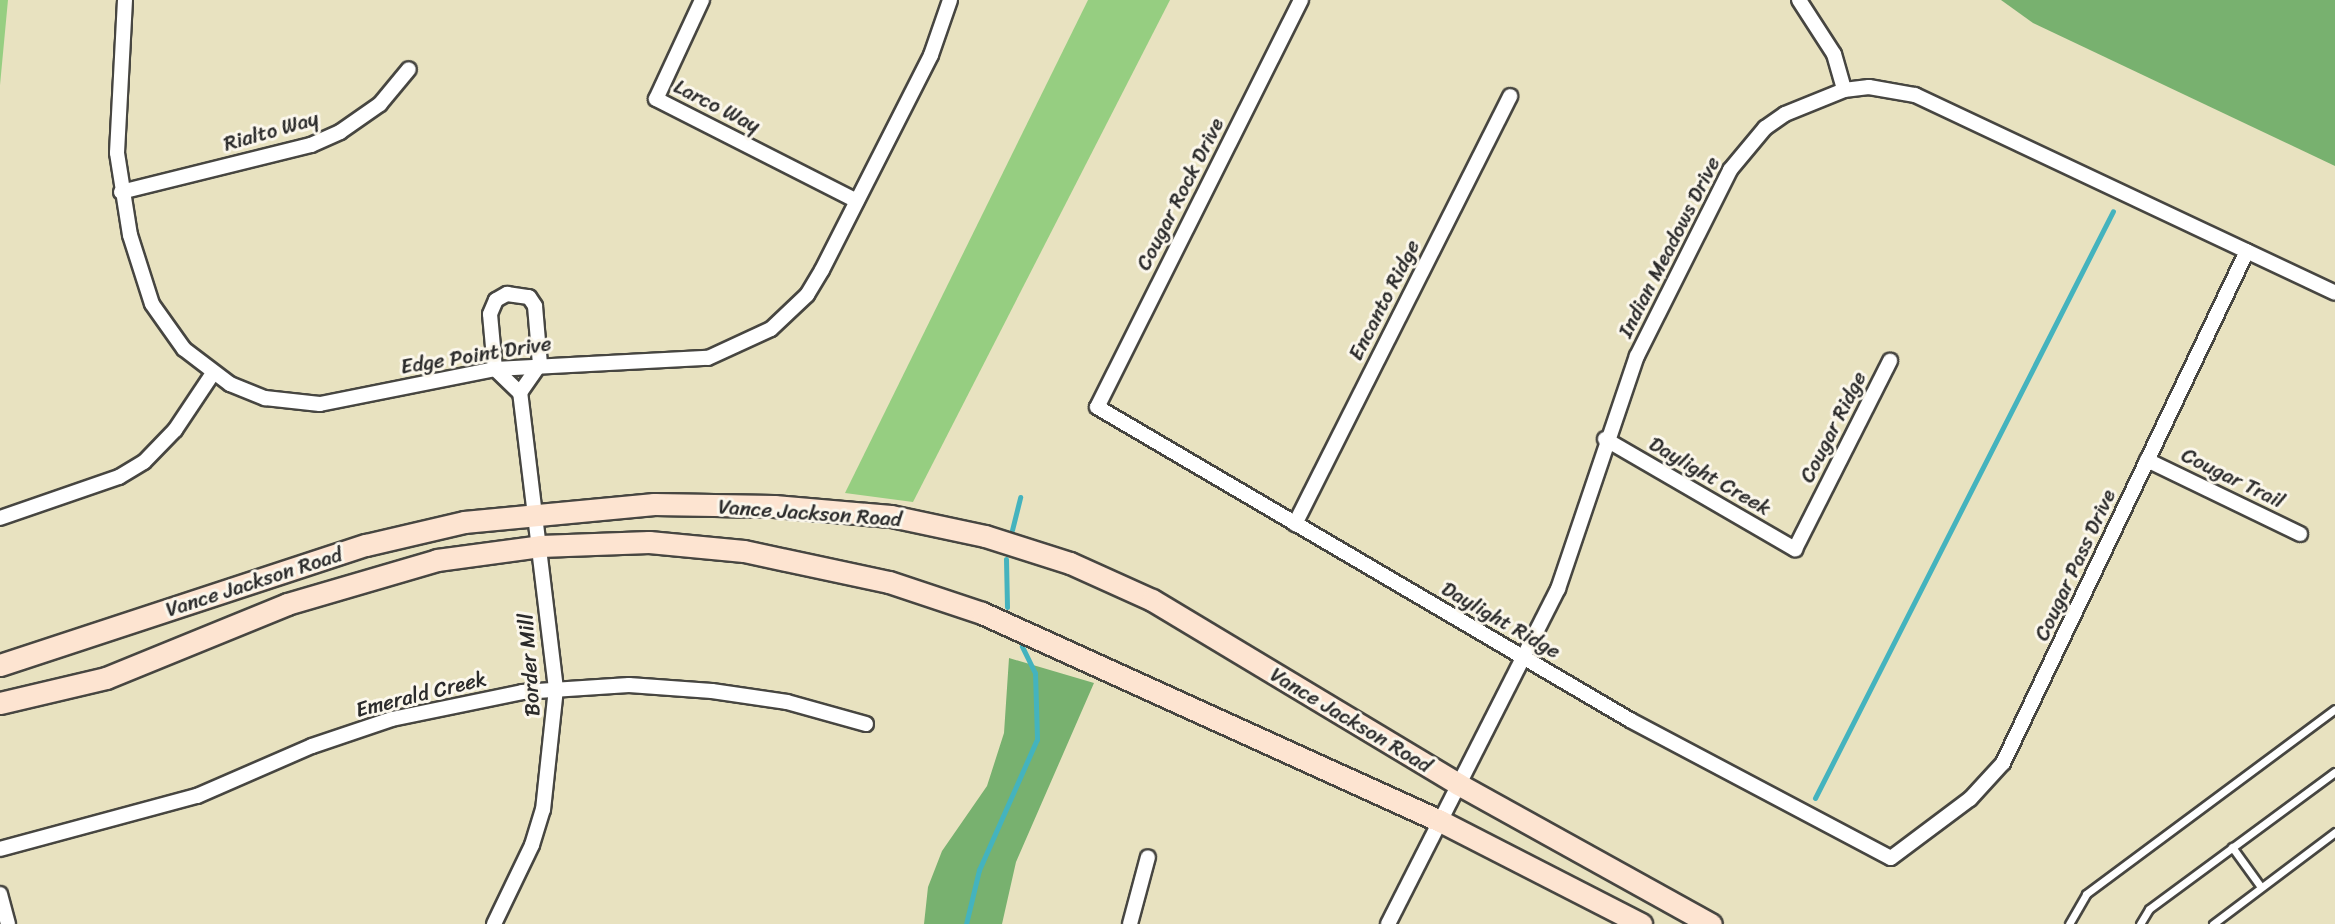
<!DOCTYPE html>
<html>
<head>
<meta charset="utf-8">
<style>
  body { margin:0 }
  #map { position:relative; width:2335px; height:924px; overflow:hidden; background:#e8e2c0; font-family:Sriracha,sans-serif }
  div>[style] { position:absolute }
  .green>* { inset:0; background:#96ce81 }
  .forest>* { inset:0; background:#78b16f }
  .stream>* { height:5px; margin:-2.5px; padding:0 2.5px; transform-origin:2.5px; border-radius:2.5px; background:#44b3be }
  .roads { filter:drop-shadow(2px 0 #474641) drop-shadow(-2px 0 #474641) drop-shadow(0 2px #474641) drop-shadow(0 -2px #474641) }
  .service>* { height:7px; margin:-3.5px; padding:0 3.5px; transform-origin:3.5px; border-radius:3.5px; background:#fff }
  .minor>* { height:14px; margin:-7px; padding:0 7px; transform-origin:7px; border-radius:7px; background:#fff }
  .secondary>* { height:21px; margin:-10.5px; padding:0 10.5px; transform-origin:10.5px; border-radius:10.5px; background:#fde4d1 }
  span { translate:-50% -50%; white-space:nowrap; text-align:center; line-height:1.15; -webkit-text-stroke:6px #fbf7ec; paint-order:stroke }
  .street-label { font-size:21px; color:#2b2b2b }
</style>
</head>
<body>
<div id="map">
  <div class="green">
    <div style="clip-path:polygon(0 0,8px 0,0 85px)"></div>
    <div style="clip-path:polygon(1088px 0,1170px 0,913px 502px,845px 493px)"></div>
  </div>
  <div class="forest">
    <div style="clip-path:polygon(2001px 0,2335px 0,2335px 166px,2033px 23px)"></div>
    <div style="clip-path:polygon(1009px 658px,1094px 683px,1016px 862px,1002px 924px,924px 924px,928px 887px,942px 851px,987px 786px,1004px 733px)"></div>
  </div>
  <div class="stream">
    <div style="left:1012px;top:530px;width:34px;rotate:-76deg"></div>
    <div style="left:1006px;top:559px;width:48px;rotate:88.8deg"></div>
    <div style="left:1815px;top:798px;width:658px;rotate:-63.08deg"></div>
    <div style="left:966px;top:924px;width:56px;rotate:-76.5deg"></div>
    <div style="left:979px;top:870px;width:143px;rotate:-66.1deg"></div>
    <div style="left:1037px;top:739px;width:66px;rotate:-91.7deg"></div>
    <div style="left:1035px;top:673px;width:30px;rotate:-116deg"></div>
  </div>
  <div class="roads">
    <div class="service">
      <div style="left:2232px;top:847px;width:49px;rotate:54.1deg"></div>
      <div style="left:2069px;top:924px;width:34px;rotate:-60deg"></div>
      <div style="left:2086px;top:894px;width:310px;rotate:-36.6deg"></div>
      <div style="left:2140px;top:924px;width:17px;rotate:-59deg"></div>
      <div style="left:2149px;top:909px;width:231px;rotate:-36.4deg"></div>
      <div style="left:2213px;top:924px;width:153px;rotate:-37deg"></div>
    </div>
    <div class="minor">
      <div style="left:125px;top:0;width:153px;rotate:93deg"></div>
      <div style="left:117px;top:153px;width:83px;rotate:81deg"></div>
      <div style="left:130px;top:235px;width:72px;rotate:72.3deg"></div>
      <div style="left:152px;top:304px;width:55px;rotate:54.6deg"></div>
      <div style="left:184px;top:349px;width:58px;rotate:37.3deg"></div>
      <div style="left:230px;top:384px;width:38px;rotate:22deg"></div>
      <div style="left:265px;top:398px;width:55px;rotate:6.2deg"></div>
      <div style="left:320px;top:404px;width:178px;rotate:-11.3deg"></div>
      <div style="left:495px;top:369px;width:213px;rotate:-3deg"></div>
      <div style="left:708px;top:358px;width:69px;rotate:-24.7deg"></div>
      <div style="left:771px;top:329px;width:50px;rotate:-43.4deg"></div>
      <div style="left:807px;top:295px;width:29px;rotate:-59deg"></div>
      <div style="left:822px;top:270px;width:241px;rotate:-63.1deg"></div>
      <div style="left:931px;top:55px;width:58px;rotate:-70.9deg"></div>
      <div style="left:702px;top:0;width:109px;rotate:114.9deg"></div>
      <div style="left:656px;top:99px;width:225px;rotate:26.9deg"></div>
      <div style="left:1301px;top:0;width:455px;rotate:116.6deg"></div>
      <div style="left:1097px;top:407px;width:618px;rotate:30.42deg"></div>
      <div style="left:1630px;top:720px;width:295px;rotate:27.9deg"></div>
      <div style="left:1891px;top:858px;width:99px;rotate:-36.8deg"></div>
      <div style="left:1970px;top:799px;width:49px;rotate:-47.5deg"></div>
      <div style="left:2003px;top:763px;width:567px;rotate:-64.52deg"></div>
      <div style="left:1799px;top:0;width:64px;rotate:57.1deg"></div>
      <div style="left:1834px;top:54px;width:37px;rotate:74deg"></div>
      <div style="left:121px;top:192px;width:196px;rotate:-13.9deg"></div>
      <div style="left:311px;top:145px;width:32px;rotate:-24deg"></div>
      <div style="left:340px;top:132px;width:49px;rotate:-35deg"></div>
      <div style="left:380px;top:104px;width:45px;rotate:-50.4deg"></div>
      <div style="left:1605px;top:439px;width:220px;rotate:30.1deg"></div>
      <div style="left:1795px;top:549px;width:211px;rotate:-63.2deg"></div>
      <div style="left:2147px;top:460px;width:170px;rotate:25.8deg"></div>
      <div style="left:0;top:518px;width:126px;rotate:-19deg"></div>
      <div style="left:119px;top:477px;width:29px;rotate:-31deg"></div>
      <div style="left:144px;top:462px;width:45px;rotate:-45.9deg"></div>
      <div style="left:175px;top:430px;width:69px;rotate:-56.3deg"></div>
      <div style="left:1295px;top:524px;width:479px;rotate:-63.3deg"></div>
      <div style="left:0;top:849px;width:204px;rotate:-15.1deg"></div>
      <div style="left:197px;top:796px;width:125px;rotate:-23.5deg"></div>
      <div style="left:312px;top:746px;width:84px;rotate:-18.6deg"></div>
      <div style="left:392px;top:719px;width:133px;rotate:-11.7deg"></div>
      <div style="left:522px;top:692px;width:107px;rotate:-3.7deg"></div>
      <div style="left:629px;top:685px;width:83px;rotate:4.1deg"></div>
      <div style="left:712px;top:691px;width:76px;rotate:8.3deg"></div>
      <div style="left:787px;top:702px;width:82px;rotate:15.6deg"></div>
      <div style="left:0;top:894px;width:31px;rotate:75deg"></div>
      <div style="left:494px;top:924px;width:88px;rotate:-64.3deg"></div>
      <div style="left:532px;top:845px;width:37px;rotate:-73deg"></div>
      <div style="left:543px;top:810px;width:122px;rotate:-83.9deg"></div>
      <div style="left:556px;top:689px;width:298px;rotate:-96.9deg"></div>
      <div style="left:520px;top:393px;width:35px;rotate:-136deg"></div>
      <div style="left:495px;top:369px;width:55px;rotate:-95.2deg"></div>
      <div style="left:490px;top:314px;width:15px;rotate:-67deg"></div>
      <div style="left:496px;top:300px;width:13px;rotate:-29deg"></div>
      <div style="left:507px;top:294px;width:22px;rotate:8deg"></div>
      <div style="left:529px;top:297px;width:11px;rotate:56deg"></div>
      <div style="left:535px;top:306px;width:58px;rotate:85.1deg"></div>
      <div style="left:540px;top:364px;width:35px;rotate:125deg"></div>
      <div style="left:1130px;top:924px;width:69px;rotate:-75deg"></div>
      <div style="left:1388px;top:924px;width:376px;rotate:-63.1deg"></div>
      <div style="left:1558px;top:589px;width:246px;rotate:-71.3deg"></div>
      <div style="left:1637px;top:356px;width:208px;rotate:-63.4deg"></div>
      <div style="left:1730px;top:170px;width:55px;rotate:-50.2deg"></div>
      <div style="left:1765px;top:128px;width:24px;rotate:-35deg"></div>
      <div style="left:1785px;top:114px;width:64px;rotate:-22.1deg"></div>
      <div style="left:1844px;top:90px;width:25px;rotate:-7deg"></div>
      <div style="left:1869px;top:87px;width:47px;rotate:9.9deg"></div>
      <div style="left:1915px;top:95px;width:464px;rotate:25.2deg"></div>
    </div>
    <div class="secondary">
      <div style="left:0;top:665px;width:385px;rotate:-18.2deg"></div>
      <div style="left:366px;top:545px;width:101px;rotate:-13.2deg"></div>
      <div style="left:464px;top:522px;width:191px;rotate:-5.4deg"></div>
      <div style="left:654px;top:504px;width:120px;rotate:1deg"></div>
      <div style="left:774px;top:506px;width:117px;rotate:4.9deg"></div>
      <div style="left:891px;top:516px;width:96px;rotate:12deg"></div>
      <div style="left:985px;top:536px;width:89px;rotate:17.6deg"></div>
      <div style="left:1070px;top:563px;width:90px;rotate:24.3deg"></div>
      <div style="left:1152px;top:600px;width:357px;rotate:31deg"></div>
      <div style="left:1458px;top:784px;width:289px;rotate:29deg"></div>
      <div style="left:0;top:703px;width:109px;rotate:-13.3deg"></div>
      <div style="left:106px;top:678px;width:196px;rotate:-22.2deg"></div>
      <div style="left:287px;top:604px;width:156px;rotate:-16.3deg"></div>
      <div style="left:437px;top:560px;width:104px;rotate:-7.7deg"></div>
      <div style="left:540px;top:546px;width:109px;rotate:-2.1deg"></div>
      <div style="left:649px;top:542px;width:95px;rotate:5.4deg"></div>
      <div style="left:744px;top:551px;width:148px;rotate:12.1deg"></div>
      <div style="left:889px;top:582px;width:98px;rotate:18.4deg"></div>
      <div style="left:982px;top:613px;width:503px;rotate:24.43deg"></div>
      <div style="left:1440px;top:821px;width:226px;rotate:27.1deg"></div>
    </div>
  </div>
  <div class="street-label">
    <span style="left:717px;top:106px;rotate:27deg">Larco Way</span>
    <span style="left:271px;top:131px;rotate:-16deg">Rialto Way</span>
    <span style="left:1180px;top:194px;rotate:-63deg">Cougar Rock Drive</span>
    <span style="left:1669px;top:247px;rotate:-63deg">Indian Meadows Drive</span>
    <span style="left:1384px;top:300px;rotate:-63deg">Encanto Ridge</span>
    <span style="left:476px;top:355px;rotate:-9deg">Edge Point Drive</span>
    <span style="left:1833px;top:427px;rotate:-63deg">Cougar Ridge</span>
    <span style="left:1710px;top:476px;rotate:30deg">Daylight Creek</span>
    <span style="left:2233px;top:478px;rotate:26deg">Cougar Trail</span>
    <span style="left:810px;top:513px;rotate:4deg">Vance Jackson Road</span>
    <span style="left:2075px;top:565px;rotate:-65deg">Cougar Pass Drive</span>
    <span style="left:254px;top:582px;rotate:-18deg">Vance Jackson Road</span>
    <span style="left:1501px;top:620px;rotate:30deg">Daylight Ridge</span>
    <span style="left:529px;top:665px;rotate:-94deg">Border Mill</span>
    <span style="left:421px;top:694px;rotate:-14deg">Emerald Creek</span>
    <span style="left:1351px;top:720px;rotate:31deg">Vance Jackson Road</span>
  </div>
</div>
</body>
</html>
